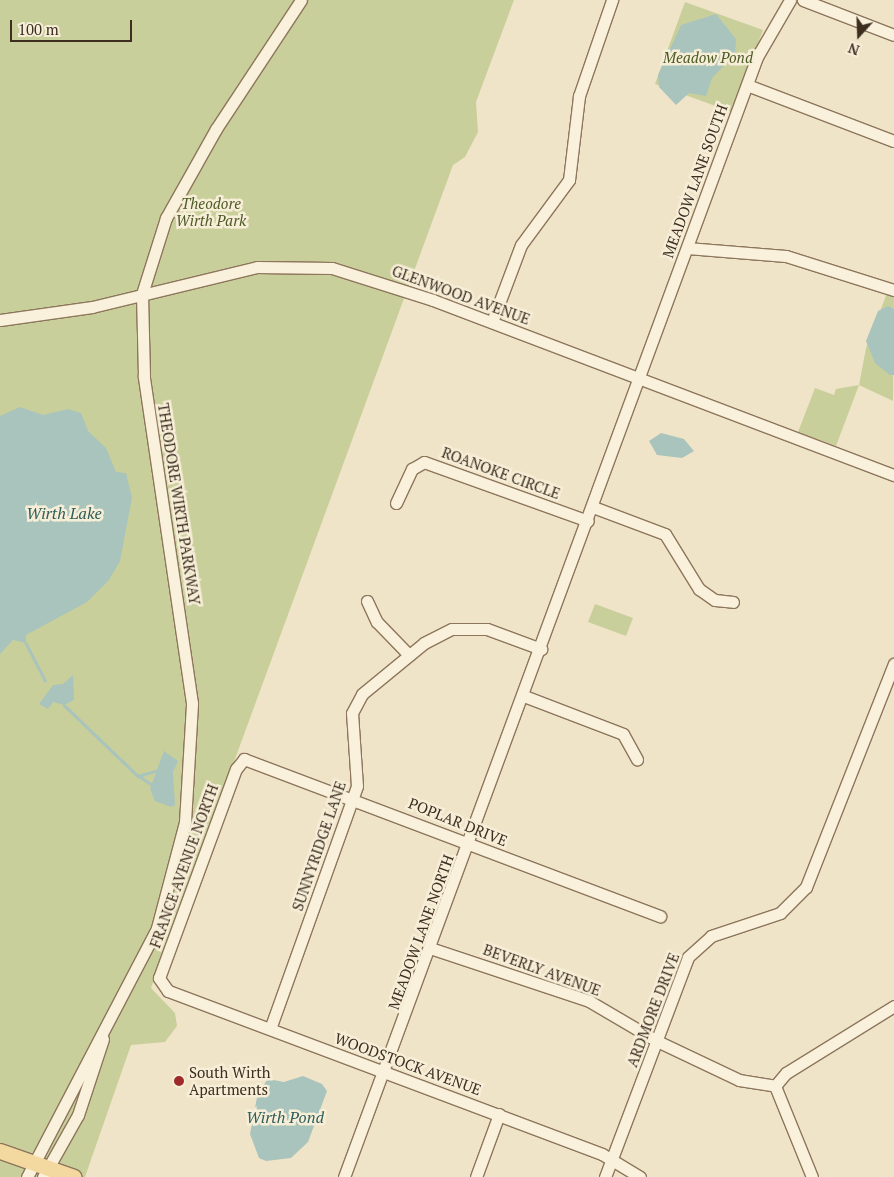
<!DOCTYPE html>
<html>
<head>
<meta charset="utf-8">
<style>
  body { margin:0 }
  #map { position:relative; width:894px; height:1177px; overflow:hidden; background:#f0e4c8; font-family:"PT Serif",serif }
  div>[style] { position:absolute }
  .green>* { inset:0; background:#c9cf9b }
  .water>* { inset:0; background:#a9c4bc }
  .stream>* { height:2.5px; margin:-1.25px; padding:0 1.25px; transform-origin:1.25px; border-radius:1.25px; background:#a9c4bc }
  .roads { filter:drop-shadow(1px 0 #8d765c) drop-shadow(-1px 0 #8d765c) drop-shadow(0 1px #8d765c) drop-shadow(0 -1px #8d765c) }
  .minor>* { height:11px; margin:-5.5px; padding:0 5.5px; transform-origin:5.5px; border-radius:5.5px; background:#faf1dc }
  .major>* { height:15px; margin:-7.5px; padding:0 7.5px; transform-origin:7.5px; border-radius:7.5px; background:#f3d9a0 }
  .dots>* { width:14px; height:14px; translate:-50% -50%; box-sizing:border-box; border:2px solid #f7eed8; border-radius:50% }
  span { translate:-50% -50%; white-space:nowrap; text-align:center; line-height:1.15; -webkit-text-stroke:5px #f7eed8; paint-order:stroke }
  .park-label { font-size:15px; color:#4d5a26; font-style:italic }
  .street-label { font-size:15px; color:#3d2e20 }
  .poi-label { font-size:15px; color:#3d2e20 }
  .left { translate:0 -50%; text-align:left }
  .water-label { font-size:16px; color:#2f5d5a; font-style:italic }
  .north { position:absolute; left:834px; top:10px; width:50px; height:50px; -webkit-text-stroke:4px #f7eed8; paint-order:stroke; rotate:200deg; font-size:14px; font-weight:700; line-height:20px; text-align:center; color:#3d2e20 }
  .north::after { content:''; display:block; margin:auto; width:18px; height:22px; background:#3d2e20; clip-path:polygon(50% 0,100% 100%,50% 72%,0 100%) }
  .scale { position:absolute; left:10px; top:20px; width:122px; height:22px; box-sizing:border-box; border:2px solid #3d2e20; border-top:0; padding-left:6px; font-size:15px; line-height:18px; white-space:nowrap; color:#3d2e20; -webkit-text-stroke:4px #f7eed8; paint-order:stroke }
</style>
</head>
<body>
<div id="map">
  <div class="green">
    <div style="clip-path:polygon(0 0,514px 0,476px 102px,478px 132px,465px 157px,453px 165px,151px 988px,175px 1013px,177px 1026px,165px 1042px,131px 1045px,85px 1177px,0 1177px)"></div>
    <div style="clip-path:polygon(685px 2px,763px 30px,732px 112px,655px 84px)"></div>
    <div style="clip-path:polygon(887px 293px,894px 295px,893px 401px,859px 385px,836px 446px,798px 432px,815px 388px,834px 395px,836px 389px,859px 385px,866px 348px)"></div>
    <div style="clip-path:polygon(595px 604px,633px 618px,626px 636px,588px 622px)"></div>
  </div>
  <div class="water">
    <div style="clip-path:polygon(716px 14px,736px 39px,735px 54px,712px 78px,706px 96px,689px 93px,676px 105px,659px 87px,658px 75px,681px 25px)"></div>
    <div style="clip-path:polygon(888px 306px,894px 309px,894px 375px,890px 375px,875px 363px,866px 341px,878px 311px)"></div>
    <div style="clip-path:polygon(20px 407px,43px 415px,68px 409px,81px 413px,88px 431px,106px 448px,116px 472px,126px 473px,132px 498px,120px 561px,109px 580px,87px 602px,26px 635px,26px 643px,13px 640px,0 654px,0 416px)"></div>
    <div style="clip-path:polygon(661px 433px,684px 439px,694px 451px,682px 458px,657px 455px,649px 441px)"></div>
    <div style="clip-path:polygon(73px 675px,74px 700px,64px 705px,53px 702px,48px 709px,39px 704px,53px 685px,63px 684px)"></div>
    <div style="clip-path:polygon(164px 751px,178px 761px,173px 772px,175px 805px,171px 807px,155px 801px,150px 789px)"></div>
    <div style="clip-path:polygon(303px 1076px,322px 1084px,327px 1091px,308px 1142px,291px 1158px,266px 1161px,259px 1158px,250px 1134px,258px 1092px,268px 1079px,284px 1082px)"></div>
  </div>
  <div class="stream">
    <div style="left:26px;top:643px;width:42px;rotate:62.8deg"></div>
    <div style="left:64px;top:705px;width:103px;rotate:43.8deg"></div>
    <div style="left:138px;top:776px;width:19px;rotate:-16deg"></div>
    <div style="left:139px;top:776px;width:14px;rotate:34deg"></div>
  </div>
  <div class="roads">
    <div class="minor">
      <div style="left:803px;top:0;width:97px;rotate:21deg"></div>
      <div style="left:747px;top:85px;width:157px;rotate:20.9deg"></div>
      <div style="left:687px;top:248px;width:99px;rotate:4.6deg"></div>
      <div style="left:786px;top:256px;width:113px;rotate:17.5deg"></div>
      <div style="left:0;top:320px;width:93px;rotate:-8deg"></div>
      <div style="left:92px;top:307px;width:170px;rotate:-13.6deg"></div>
      <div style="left:257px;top:267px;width:75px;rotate:0.8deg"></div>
      <div style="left:332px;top:268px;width:106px;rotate:17.6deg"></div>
      <div style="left:433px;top:300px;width:493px;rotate:20.8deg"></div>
      <div style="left:492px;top:322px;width:82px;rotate:-69.4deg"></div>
      <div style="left:521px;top:245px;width:81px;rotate:-53.6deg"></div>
      <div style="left:569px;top:180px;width:85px;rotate:-83.2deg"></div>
      <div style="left:579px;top:96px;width:102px;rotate:-71deg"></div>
      <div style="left:396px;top:503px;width:38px;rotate:-65deg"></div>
      <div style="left:412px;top:469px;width:14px;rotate:-30deg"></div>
      <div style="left:424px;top:462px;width:174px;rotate:19.8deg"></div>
      <div style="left:593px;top:507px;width:77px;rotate:20.6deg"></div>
      <div style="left:665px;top:534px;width:65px;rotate:58.3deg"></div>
      <div style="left:699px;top:589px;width:19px;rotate:35deg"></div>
      <div style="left:715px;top:600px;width:18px;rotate:6deg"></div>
      <div style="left:367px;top:601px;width:23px;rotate:65deg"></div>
      <div style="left:377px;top:622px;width:46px;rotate:45.9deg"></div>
      <div style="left:524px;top:696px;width:106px;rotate:21deg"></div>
      <div style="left:623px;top:734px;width:29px;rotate:61deg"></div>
      <div style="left:430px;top:948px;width:168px;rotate:18.4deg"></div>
      <div style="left:589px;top:1001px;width:79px;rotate:30.5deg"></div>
      <div style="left:657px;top:1041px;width:91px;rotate:25.4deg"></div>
      <div style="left:739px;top:1080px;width:36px;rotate:9deg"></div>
      <div style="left:270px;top:1029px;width:258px;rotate:-70.3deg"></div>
      <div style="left:357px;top:786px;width:73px;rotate:-93.9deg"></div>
      <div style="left:352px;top:713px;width:21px;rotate:-62deg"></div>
      <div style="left:362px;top:694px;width:80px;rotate:-39.4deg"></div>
      <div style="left:424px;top:643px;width:31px;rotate:-27deg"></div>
      <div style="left:452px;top:629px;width:35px"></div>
      <div style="left:487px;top:629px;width:58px;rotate:20.3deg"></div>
      <div style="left:27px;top:1177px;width:281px;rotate:-62.4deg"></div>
      <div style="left:157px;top:928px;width:110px;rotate:-75.2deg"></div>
      <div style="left:185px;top:822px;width:119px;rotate:-86.6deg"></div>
      <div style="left:192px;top:703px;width:331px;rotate:-98.4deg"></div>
      <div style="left:144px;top:376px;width:82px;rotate:-91.4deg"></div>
      <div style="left:142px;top:294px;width:80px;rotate:-72.5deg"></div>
      <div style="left:166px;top:218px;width:102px;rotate:-60.7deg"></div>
      <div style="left:216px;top:129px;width:154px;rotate:-56.6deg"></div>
      <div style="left:43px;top:1177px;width:71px;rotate:-60.6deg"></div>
      <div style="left:78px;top:1115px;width:80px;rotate:-71.8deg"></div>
      <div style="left:344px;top:1177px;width:1194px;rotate:-69.76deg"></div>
      <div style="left:757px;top:57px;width:66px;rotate:-59.9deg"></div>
      <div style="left:476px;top:1177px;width:67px;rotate:-69.9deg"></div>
      <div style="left:605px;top:1177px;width:235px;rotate:-69.3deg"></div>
      <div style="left:688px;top:957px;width:31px;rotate:-42deg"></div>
      <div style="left:711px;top:936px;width:73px;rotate:-18.4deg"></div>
      <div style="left:780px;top:913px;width:37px;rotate:-45deg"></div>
      <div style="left:806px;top:887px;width:240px;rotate:-68.5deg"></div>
      <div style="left:640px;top:1177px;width:44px;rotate:-148.8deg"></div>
      <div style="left:602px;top:1154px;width:464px;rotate:-159.4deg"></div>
      <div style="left:168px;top:991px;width:16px;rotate:-125deg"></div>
      <div style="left:159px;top:978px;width:223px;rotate:-69.8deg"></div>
      <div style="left:236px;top:769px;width:13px;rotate:-51deg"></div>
      <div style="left:244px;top:759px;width:445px;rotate:20.7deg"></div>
      <div style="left:812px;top:1177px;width:98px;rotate:-112.1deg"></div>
      <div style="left:775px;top:1086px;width:17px;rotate:-50deg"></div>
      <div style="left:786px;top:1073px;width:127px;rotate:-31.8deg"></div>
    </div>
    <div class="major">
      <div style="left:0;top:1151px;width:78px;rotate:19.4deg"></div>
    </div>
  </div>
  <div class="dots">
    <div style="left:179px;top:1081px;background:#9e2a2b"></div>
  </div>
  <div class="park-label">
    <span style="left:708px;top:58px">Meadow Pond</span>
    <span style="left:211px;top:212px">Theodore<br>Wirth Park</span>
  </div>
  <div class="street-label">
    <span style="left:695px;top:181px;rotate:-70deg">MEADOW LANE SOUTH</span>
    <span style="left:461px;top:295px;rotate:20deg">GLENWOOD AVENUE</span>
    <span style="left:501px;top:473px;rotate:20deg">ROANOKE CIRCLE</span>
    <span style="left:179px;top:504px;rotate:81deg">THEODORE WIRTH PARKWAY</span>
    <span style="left:458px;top:822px;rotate:22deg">POPLAR DRIVE</span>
    <span style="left:319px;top:846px;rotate:-71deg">SUNNYRIDGE LANE</span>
    <span style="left:184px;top:866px;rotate:-70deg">FRANCE AVENUE NORTH</span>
    <span style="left:421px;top:932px;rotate:-70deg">MEADOW LANE NORTH</span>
    <span style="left:542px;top:970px;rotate:20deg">BEVERLY AVENUE</span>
    <span style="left:653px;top:1010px;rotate:-69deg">ARDMORE DRIVE</span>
    <span style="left:408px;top:1064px;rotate:20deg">WOODSTOCK AVENUE</span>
  </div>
  <div class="poi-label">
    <span class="left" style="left:189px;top:1081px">South Wirth<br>Apartments</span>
  </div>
  <div class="water-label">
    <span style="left:64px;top:513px">Wirth Lake</span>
    <span style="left:285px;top:1117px">Wirth Pond</span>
  </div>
  <div class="north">N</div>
  <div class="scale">100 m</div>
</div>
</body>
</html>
